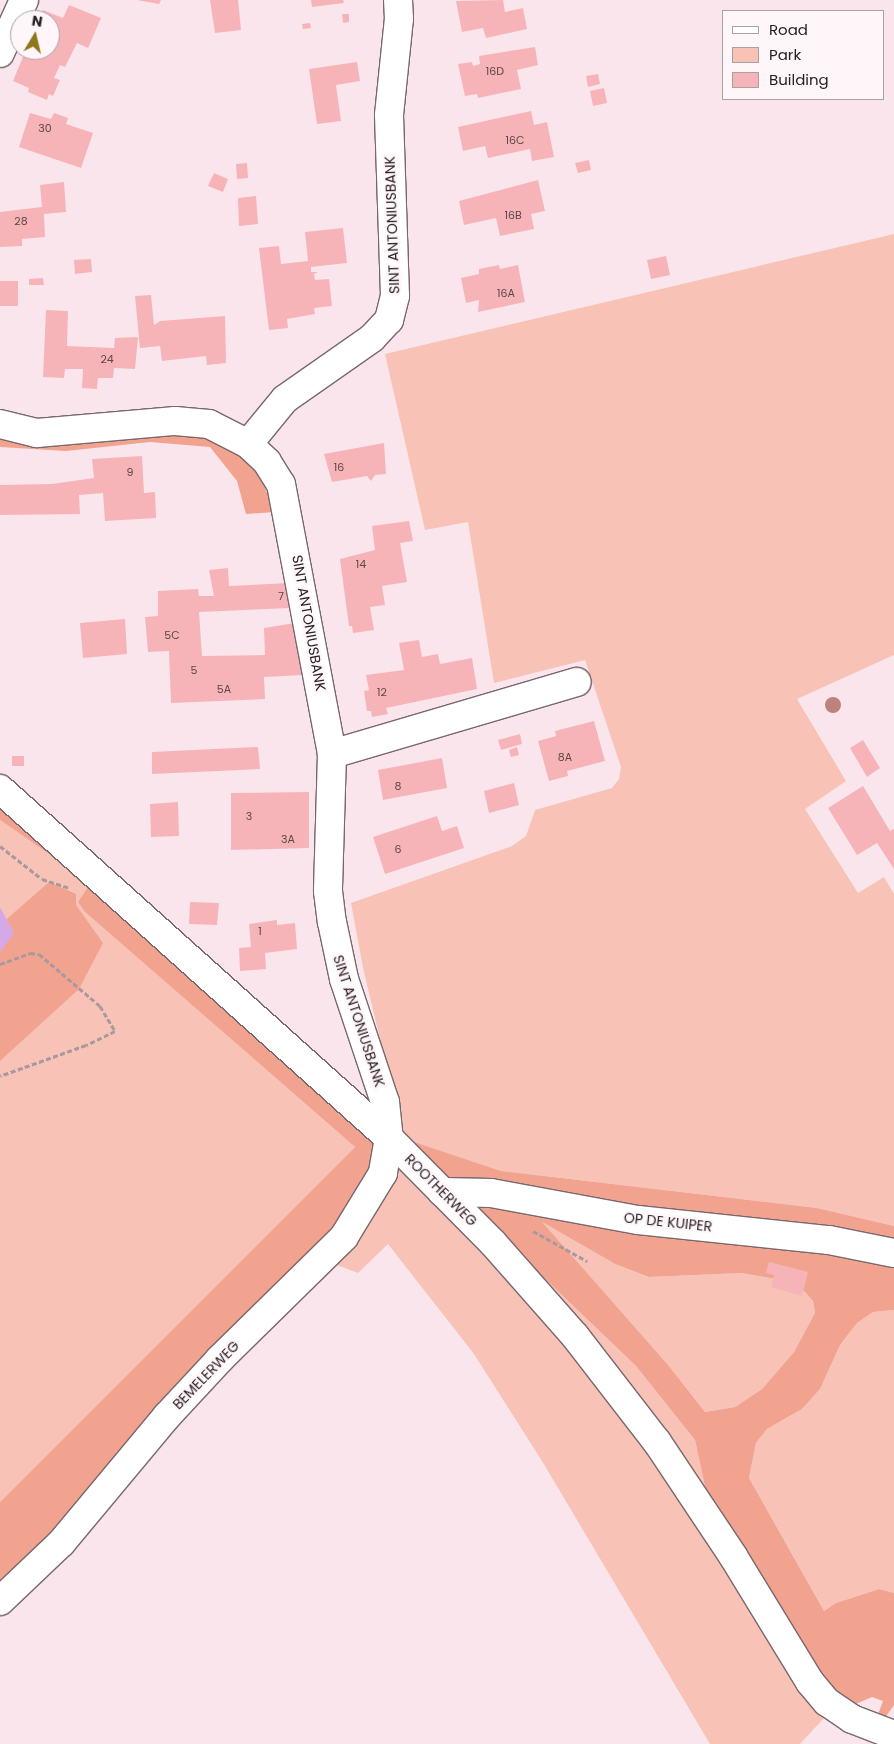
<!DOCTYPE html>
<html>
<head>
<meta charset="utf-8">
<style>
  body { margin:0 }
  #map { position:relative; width:894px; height:1744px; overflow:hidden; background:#fae5ec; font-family:Poppins,sans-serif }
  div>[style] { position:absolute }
  .green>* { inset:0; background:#f8c3b6 }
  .forest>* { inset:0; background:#f1a38f }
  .water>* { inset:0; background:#d5a9e7 }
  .building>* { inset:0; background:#f7b4b8 }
  .path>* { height:3px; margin-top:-1.5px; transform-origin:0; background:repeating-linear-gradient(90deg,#a8999e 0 5px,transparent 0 7.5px) }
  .roads { filter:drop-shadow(1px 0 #79676d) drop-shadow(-1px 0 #79676d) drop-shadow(0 1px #79676d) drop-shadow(0 -1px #79676d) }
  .minor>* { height:28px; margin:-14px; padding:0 14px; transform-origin:14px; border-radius:14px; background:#fff }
  .trees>* { width:16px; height:16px; margin:-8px; border-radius:50%; background:#bd8279 }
  span { translate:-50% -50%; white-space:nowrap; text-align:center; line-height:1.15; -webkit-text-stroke:4.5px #fff6f9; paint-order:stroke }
  .number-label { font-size:11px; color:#5c4648 }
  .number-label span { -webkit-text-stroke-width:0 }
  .street-label { font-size:14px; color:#282123 }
  .legend { position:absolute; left:722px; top:10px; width:162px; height:90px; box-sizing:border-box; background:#fff6f9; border:1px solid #a9a1a3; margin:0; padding:6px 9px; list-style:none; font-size:15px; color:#282123 }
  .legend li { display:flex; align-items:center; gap:10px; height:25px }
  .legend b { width:25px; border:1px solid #a9a1a3 }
  .north { position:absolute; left:10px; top:10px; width:50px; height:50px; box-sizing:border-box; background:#fff6f9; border:1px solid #a9a1a3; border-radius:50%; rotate:9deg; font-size:14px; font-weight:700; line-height:20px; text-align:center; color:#282123 }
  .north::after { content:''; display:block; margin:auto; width:18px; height:22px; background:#8e771c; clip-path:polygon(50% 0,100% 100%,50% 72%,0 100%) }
</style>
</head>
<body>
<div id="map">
  <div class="green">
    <div style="clip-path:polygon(894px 234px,894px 655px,797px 699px,846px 781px,805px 809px,858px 893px,884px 877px,894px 894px,894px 1226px,817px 1208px,501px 1171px,397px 1137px,636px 1366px,695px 1440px,712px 1519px,824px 1718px,800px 1744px,710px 1744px,542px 1461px,474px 1354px,388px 1244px,358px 1273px,334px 1264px,395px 1101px,363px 968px,351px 903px,512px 846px,526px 836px,535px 810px,612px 788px,619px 779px,621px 767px,585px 660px,494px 683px,468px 522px,425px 530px,385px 354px)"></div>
    <div style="clip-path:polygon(0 820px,72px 870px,101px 868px,85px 912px,355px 1147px,0 1502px)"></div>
    <div style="clip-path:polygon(540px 1221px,615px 1264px,649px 1277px,741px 1273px,776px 1279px,805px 1292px,813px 1301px,815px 1313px,794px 1352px,762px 1389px,735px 1407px,705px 1412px,669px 1366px)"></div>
    <div style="clip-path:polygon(894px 1310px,894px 1593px,879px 1589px,836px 1603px,824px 1611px,749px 1478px,756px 1443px,767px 1429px,802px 1409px,820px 1389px,840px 1345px,857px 1323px,873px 1312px)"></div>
  </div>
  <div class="forest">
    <div style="clip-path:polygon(172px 420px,247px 444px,275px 512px,246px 514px,237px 481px,210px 447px,150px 442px,66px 451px,0 447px,0 426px)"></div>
    <div style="clip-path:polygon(evenodd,0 775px,101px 868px,139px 894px,159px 916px,396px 1136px,501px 1171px,817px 1208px,894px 1226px,894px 1310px,873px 1312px,857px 1323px,840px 1345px,820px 1389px,802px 1409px,767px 1429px,756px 1443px,749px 1478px,824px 1611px,836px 1603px,879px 1589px,894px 1593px,894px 1705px,867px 1744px,883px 1701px,872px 1697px,824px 1718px,712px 1519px,695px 1440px,636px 1366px,396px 1136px,272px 1316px,0 1604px,0 1502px,355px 1147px,85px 912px,78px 902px,101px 868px,72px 870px,0 820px,0 775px,542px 1222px,615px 1264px,649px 1277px,741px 1273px,776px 1279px,805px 1292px,813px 1301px,815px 1313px,794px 1352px,762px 1389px,735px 1407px,705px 1412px,669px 1366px,542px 1222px)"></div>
    <div style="clip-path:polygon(49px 882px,76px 894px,76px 905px,103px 943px,79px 989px,0 1061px,0 925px)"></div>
  </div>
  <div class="water">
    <div style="clip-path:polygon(0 907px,14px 933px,0 952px)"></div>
  </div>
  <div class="building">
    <div style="clip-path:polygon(137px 0,161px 0,159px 4px)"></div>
    <div style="clip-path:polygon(210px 0,238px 0,241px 30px,215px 33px)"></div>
    <div style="clip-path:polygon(311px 0,343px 0,344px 3px,312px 7px)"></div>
    <div style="clip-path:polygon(503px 0,505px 12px,523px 8px,527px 29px,486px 38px,483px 28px,462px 32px,456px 1px)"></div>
    <div style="clip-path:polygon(69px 5px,101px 18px,88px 48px,77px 43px,65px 67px,60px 65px,54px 78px,60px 80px,53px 96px,49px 94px,47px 100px,28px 92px,29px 88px,13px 81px,25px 52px,39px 58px,43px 50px,50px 50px,50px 20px,38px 20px,43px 10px,63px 18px)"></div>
    <div style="clip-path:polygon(342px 14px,349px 14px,349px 22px,343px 23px)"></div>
    <div style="clip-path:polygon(310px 23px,311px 28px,303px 29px,302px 24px)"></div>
    <div style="clip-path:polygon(535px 47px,538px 65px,517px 70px,521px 89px,478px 98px,477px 94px,465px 96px,458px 64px,472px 62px,473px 66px,480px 64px,479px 56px)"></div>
    <div style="clip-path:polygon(357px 62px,360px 81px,336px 85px,341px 121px,317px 124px,309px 69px)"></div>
    <div style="clip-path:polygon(598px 74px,600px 84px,588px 87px,586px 76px)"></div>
    <div style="clip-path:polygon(604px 88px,607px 103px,593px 106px,590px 91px)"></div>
    <div style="clip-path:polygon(531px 111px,534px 125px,547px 122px,554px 157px,532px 161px,530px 149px,488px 158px,485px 146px,463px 151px,458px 127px)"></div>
    <div style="clip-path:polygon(30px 113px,51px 119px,54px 113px,68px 118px,66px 124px,93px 133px,81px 168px,19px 147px)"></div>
    <div style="clip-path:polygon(589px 160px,591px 170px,578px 173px,575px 163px)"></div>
    <div style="clip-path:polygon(247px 163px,248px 178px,237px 179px,236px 164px)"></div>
    <div style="clip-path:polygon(214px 173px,228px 179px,223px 192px,208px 186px)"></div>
    <div style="clip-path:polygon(538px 180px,545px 211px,531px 214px,534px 229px,500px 236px,496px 218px,464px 225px,459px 201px)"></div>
    <div style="clip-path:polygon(64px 182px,66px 212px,44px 214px,45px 237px,22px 239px,22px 246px,0 247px,0 212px,42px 207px,40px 185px)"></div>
    <div style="clip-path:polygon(256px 196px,258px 224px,239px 226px,238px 198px)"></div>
    <div style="clip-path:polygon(343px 228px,347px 263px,311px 267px,311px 272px,318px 272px,314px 274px,315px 280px,329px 279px,332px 306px,314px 308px,315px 314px,287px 319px,288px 328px,269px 330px,259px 248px,279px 246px,281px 264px,308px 261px,305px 232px)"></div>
    <div style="clip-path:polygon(666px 256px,670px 275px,651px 279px,647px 260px)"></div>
    <div style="clip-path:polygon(91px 259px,92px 272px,75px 274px,74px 260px)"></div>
    <div style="clip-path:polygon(499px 265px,500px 269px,518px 265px,525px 302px,478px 312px,479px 300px,466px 303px,461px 278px,479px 274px,479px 269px)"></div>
    <div style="clip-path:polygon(43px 278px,44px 285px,29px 285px,29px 279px)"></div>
    <div style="clip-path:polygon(0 281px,18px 281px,18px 306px,0 306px)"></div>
    <div style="clip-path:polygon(151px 295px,154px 325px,160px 321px,225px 316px,226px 363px,207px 365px,206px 356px,162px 361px,160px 346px,140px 348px,135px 296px)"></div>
    <div style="clip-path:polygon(46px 310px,68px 311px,67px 346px,114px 348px,115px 338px,138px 337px,135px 369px,114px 368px,113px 378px,98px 378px,97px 389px,82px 388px,83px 369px,65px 369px,64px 378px,43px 377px)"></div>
    <div style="clip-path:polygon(384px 443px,386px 474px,375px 475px,371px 481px,367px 476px,332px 482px,324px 454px)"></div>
    <div style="clip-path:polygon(142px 456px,144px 493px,155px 492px,156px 518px,105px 521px,103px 493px,79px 495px,80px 514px,0 515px,0 485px,52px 484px,94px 478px,92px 459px)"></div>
    <div style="clip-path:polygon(409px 521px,413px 541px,400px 543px,407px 582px,382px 586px,385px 605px,370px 607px,374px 630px,353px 633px,352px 626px,349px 626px,340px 559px,375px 550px,372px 526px)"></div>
    <div style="clip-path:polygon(228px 568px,229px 586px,289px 583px,290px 608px,199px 612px,202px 656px,265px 655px,264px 628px,295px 623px,303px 675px,264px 677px,265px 699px,171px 703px,169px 651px,148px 652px,145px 617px,158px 616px,158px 591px,198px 589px,199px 596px,214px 596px,209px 570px)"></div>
    <div style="clip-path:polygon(125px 619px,127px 654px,83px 658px,80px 623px)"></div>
    <div style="clip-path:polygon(419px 640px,422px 657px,438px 654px,440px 664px,472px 658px,477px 689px,386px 708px,388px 714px,372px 717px,371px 711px,367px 711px,364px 691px,369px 690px,366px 675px,404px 670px,399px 643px)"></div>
    <div style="clip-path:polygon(594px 721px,605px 761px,567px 771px,568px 776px,549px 781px,538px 741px,556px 736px,555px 731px)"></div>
    <div style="clip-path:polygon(520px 734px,522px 744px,501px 750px,498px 740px)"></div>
    <div style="clip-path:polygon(863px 740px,880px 768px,867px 777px,850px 748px)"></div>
    <div style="clip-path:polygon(258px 747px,260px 769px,152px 774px,152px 752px)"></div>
    <div style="clip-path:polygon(517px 747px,519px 755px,511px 757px,509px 750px)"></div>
    <div style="clip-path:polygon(12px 756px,24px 756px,24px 766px,12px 766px)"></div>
    <div style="clip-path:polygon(442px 758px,447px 788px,383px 800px,378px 770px)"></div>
    <div style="clip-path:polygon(514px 783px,519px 805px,489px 813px,484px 791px)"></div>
    <div style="clip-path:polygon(863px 786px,890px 831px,894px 829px,894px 869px,877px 843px,857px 855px,828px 808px)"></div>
    <div style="clip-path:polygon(309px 792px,309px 848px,231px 850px,231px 793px)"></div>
    <div style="clip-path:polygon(178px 802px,179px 836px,151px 837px,150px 804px)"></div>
    <div style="clip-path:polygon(437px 816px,442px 831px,457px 826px,464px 848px,385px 874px,373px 837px)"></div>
    <div style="clip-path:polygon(190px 902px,219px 903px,217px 925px,189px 924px)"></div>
    <div style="clip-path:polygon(277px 920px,277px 925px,295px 923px,297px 949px,265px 953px,266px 969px,240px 971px,239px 948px,251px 947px,249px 924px)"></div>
    <div style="clip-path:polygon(769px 1262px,808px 1272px,802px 1296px,771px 1287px,774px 1275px,766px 1273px)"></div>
  </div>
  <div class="path">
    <div style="left:0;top:846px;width:53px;rotate:38.2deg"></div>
    <div style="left:42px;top:879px;width:28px;rotate:18deg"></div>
    <div style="left:0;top:964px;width:32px;rotate:-20deg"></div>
    <div style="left:30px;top:953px;width:9px;rotate:6deg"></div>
    <div style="left:39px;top:954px;width:80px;rotate:40.4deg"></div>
    <div style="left:100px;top:1006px;width:29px;rotate:59deg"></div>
    <div style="left:115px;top:1031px;width:32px;rotate:154deg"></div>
    <div style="left:86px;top:1045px;width:91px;rotate:160.2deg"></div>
    <div style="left:533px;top:1231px;width:62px;rotate:29.1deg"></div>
  </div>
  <div class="roads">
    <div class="minor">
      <div style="left:0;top:53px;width:58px;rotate:-65.6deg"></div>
      <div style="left:0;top:424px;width:38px;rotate:14deg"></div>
      <div style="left:37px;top:433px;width:139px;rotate:-5deg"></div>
      <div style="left:175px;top:421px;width:34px;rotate:5deg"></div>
      <div style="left:209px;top:424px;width:44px;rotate:27.1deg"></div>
      <div style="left:248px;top:444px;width:26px;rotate:43deg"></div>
      <div style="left:267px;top:462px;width:26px;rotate:58deg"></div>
      <div style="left:281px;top:484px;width:275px;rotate:79.3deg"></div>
      <div style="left:332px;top:754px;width:137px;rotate:91.7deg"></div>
      <div style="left:328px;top:891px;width:31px;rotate:83deg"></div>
      <div style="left:332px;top:922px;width:58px;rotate:78.1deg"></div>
      <div style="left:344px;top:979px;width:130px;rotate:71.6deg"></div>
      <div style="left:385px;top:1102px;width:36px;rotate:84deg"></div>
      <div style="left:389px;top:1138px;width:36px;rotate:100deg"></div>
      <div style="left:383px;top:1173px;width:75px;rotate:121.4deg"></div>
      <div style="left:344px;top:1237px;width:174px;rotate:135.5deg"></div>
      <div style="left:220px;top:1359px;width:78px;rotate:132.9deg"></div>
      <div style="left:167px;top:1416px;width:165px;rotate:129.8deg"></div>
      <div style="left:61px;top:1543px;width:84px;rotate:136.4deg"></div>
      <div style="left:248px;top:444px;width:58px;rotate:-50.6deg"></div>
      <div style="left:285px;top:399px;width:106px;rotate:-35deg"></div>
      <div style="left:372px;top:338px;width:25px;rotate:-47deg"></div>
      <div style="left:389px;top:320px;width:25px;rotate:-76deg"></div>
      <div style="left:395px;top:296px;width:181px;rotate:-91.9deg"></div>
      <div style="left:389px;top:115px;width:97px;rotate:-84.1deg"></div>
      <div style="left:399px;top:19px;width:19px;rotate:-93deg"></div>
      <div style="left:332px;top:754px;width:255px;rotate:-16.4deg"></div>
      <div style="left:0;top:789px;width:523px;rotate:41.9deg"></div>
      <div style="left:389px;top:1138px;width:148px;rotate:45.3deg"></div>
      <div style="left:493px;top:1243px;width:124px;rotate:48.6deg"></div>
      <div style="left:575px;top:1336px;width:134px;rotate:52.3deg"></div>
      <div style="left:657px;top:1442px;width:137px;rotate:56.3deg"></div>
      <div style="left:733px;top:1556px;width:148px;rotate:58.6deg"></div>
      <div style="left:810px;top:1682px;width:26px;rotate:50deg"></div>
      <div style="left:827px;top:1702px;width:30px;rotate:34deg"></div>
      <div style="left:852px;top:1719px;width:45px;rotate:20.9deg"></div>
      <div style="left:442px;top:1192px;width:49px;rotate:1.2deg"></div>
      <div style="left:491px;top:1193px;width:149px;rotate:10.4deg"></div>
      <div style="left:638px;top:1220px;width:192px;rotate:6deg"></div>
      <div style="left:829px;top:1240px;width:66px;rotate:11.3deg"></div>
    </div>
  </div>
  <div class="trees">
    <div style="left:833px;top:705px"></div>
  </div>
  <div class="number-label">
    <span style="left:495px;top:71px">16D</span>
    <span style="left:45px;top:128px">30</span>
    <span style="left:515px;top:140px">16C</span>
    <span style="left:513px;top:215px">16B</span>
    <span style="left:21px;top:221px">28</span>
    <span style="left:506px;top:293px">16A</span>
    <span style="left:107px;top:359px">24</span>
    <span style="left:339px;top:467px">16</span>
    <span style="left:130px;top:472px">9</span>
    <span style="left:361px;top:564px">14</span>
    <span style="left:281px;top:596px">7</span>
    <span style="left:172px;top:635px">5C</span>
    <span style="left:194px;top:670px">5</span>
    <span style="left:224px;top:689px">5A</span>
    <span style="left:382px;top:692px">12</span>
    <span style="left:565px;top:757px">8A</span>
    <span style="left:398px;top:786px">8</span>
    <span style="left:249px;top:816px">3</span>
    <span style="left:288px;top:839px">3A</span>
    <span style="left:398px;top:849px">6</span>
    <span style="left:260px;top:931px">1</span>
  </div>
  <div class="street-label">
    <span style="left:392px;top:225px;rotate:-92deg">SINT ANTONIUSBANK</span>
    <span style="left:309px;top:623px;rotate:80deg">SINT ANTONIUSBANK</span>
    <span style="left:359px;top:1021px;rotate:72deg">SINT ANTONIUSBANK</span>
    <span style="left:441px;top:1190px;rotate:45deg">ROOTHERWEG</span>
    <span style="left:668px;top:1222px;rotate:6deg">OP DE KUIPER</span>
    <span style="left:206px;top:1375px;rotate:-46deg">BEMELERWEG</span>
  </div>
  <ul class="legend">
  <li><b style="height:6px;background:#fff"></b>Road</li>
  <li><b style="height:14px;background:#f8c3b6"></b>Park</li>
  <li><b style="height:14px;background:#f7b4b8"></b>Building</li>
  </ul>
  <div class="north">N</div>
</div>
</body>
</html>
